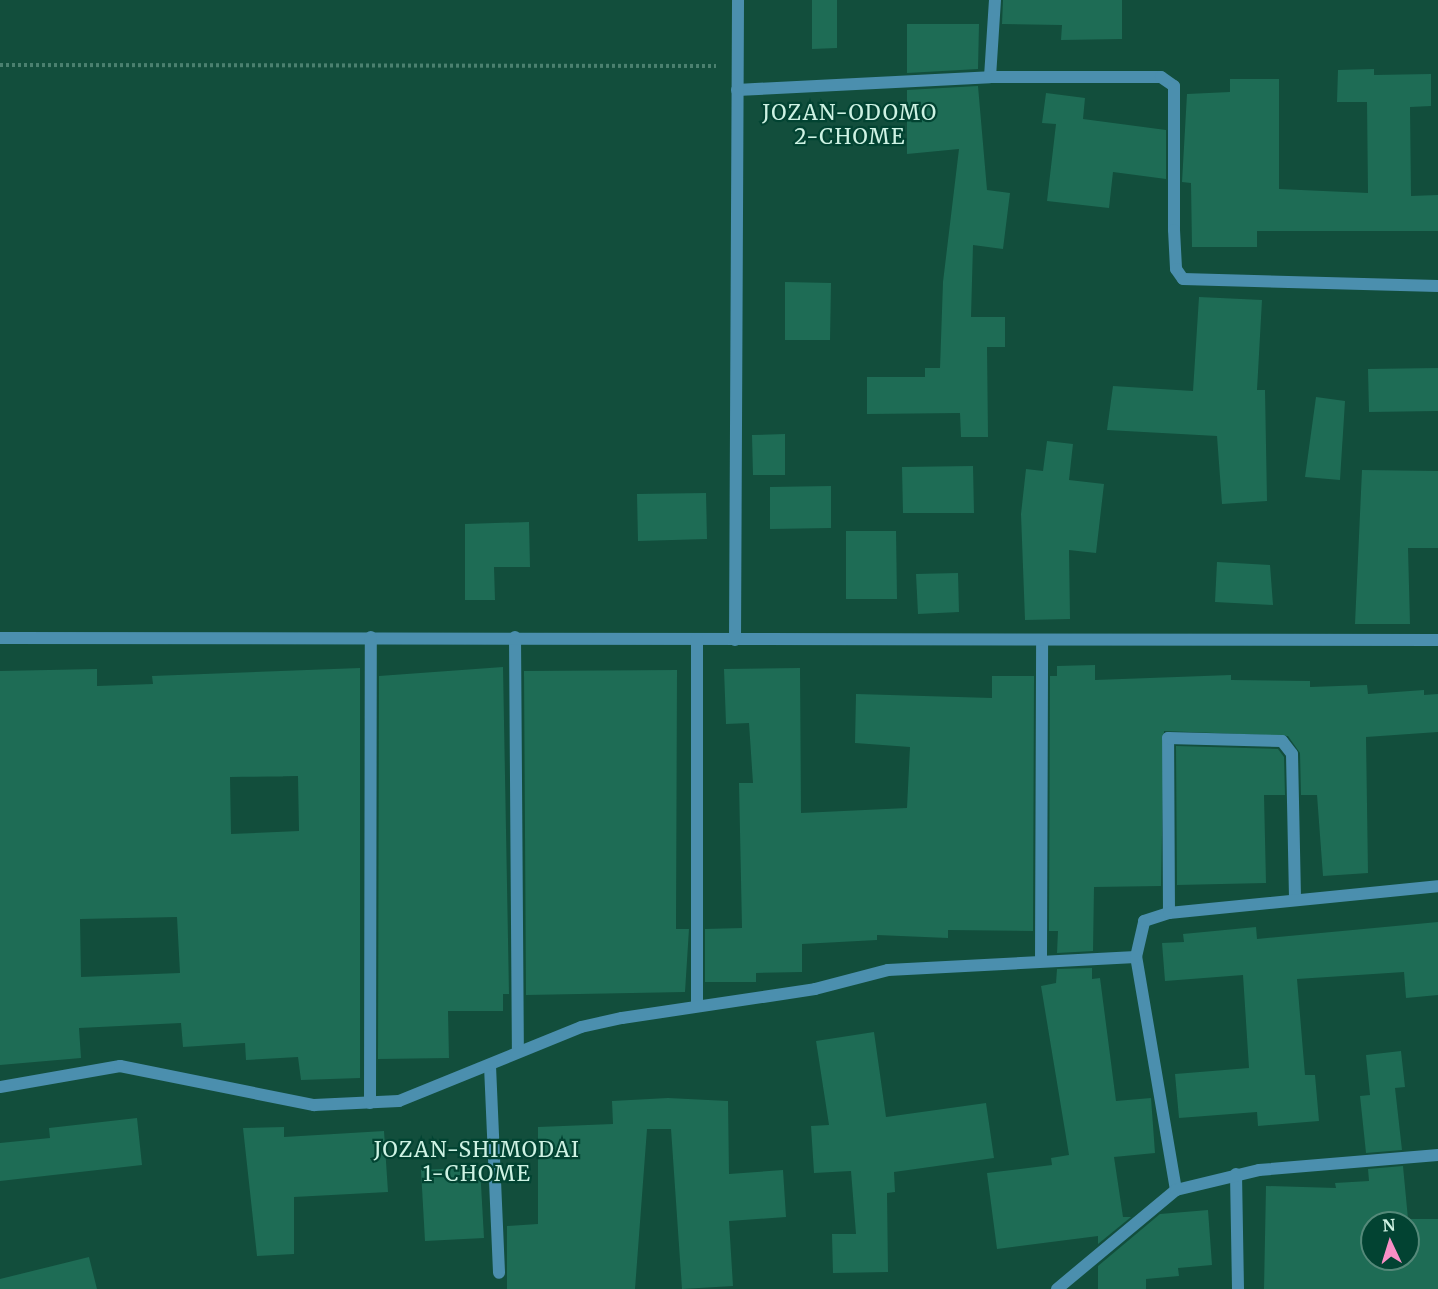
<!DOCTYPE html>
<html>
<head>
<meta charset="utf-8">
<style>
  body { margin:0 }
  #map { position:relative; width:1438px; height:1289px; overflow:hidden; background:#124e3c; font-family:Merriweather,serif }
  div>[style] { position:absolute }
  .building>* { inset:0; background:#1e6c55 }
  .path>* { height:4px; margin-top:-2px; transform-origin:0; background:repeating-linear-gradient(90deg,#4b806f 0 3px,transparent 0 6px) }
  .lane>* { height:12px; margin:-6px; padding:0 6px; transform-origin:6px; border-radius:6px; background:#4b8fae }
  .street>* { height:12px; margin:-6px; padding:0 6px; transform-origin:6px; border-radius:6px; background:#4b8fae }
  span { translate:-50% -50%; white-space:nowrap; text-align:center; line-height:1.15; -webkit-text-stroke:4.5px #024332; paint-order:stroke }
  .neighbourhood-label { font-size:21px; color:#cef2e3; letter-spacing:1.5px }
  .north { position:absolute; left:1360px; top:1211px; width:60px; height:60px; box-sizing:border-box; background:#024332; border:2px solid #548979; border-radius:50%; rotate:356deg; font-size:16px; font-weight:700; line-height:24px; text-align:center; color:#cef2e3 }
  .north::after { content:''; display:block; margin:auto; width:21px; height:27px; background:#fa8fc6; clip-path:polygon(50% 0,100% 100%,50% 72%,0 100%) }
</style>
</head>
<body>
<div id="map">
  <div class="building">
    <div style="clip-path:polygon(812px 0,837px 0,837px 48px,812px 49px)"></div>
    <div style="clip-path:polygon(1003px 0,1122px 0,1122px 39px,1061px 40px,1062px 25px,1002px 24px)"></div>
    <div style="clip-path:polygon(907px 24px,979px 24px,978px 69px,907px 73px)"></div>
    <div style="clip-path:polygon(1374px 69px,1374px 75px,1431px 74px,1431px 106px,1410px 107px,1411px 196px,1438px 195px,1438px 231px,1257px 231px,1257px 247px,1192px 247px,1191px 183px,1182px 182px,1187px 94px,1230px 92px,1230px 79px,1279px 79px,1279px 189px,1368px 193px,1367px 102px,1337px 102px,1338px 70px)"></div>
    <div style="clip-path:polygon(978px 86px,987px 190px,1010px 193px,1003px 249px,973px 245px,971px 317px,1005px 317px,1005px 347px,987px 347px,988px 437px,961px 437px,960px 413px,867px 414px,867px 377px,925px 377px,925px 368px,940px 368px,943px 282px,959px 149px,907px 154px,907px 90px)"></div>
    <div style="clip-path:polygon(1046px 93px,1085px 98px,1083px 119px,1166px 130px,1166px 179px,1113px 172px,1109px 208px,1047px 201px,1056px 124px,1042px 123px)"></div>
    <div style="clip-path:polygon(785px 282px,831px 283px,830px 340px,785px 340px)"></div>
    <div style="clip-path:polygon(1199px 297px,1262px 300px,1257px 390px,1265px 390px,1267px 501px,1222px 504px,1217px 436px,1107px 430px,1113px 386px,1193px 391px)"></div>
    <div style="clip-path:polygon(1438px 368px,1438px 411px,1369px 412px,1368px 369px)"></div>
    <div style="clip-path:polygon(1316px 397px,1345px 401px,1340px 480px,1305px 477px)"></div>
    <div style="clip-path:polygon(785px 434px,785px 475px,753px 475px,752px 435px)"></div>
    <div style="clip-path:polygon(1047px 441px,1073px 444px,1069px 480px,1104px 484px,1096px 553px,1069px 550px,1070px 619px,1025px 620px,1021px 514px,1026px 469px,1043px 471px)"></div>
    <div style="clip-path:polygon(973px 466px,974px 513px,903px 513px,902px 467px)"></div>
    <div style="clip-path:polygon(1362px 470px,1438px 471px,1438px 548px,1408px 548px,1410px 624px,1355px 624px)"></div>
    <div style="clip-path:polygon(831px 486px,831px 528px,770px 529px,770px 487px)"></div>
    <div style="clip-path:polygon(706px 493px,707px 539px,638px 541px,637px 494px)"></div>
    <div style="clip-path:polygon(529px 522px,530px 567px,494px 567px,495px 600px,465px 600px,465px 524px)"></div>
    <div style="clip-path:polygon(846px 531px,896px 531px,897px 599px,846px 599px)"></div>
    <div style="clip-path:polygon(1217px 562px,1270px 565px,1273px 605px,1215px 602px)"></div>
    <div style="clip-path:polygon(958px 573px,959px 612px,918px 614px,916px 574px)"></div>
    <div style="clip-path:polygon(1095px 665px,1095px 680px,1231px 675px,1231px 680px,1310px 681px,1310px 687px,1367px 685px,1368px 694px,1424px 690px,1424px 695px,1438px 694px,1438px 732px,1366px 737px,1368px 873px,1323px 876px,1317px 795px,1301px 795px,1300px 753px,1288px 736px,1164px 731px,1161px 886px,1094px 887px,1093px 951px,1057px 953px,1058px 931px,1049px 931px,1050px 676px,1057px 676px,1057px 666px)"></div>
    <div style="clip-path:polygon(503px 667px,509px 994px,503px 994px,503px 1011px,448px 1011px,449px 1058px,378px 1059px,379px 676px)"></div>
    <div style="clip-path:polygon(evenodd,360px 668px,360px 1078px,301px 1080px,298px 1057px,246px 1060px,245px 1043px,183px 1047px,181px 1023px,79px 1028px,81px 1058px,0 1065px,0 671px,97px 669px,97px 686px,153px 684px,152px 676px,360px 668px,298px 776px,299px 831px,231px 834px,230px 777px,298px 776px,360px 668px,177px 917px,180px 973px,81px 977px,80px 919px,177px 917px)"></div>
    <div style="clip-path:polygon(800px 668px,801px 813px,907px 808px,910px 747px,855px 743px,856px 694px,992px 698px,992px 676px,1034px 676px,1033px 931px,948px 930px,948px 938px,877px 935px,877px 940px,802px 944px,802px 972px,756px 973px,756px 982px,705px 982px,705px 929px,742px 928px,739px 783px,753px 783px,749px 723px,726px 724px,724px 669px)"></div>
    <div style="clip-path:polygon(677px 670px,676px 929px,689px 929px,685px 992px,526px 995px,524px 671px)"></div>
    <div style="clip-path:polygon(1176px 746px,1278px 749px,1284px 757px,1285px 795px,1264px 795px,1266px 883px,1177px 885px)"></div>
    <div style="clip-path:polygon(1438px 922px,1438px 995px,1406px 998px,1404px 972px,1297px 979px,1305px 1075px,1315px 1075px,1319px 1121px,1258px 1126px,1257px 1112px,1179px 1118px,1175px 1074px,1249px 1068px,1243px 975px,1165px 981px,1162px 943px,1184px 942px,1183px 934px,1256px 927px,1257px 939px)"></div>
    <div style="clip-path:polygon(1092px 968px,1092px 979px,1100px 978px,1116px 1101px,1151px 1098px,1155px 1153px,1114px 1157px,1123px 1217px,1131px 1217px,1098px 1244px,1098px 1236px,997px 1249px,987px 1173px,1052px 1165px,1051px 1158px,1069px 1155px,1041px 986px,1056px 983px,1057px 969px)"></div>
    <div style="clip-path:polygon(874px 1032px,886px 1117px,986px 1103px,994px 1158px,894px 1172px,895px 1192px,887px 1193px,888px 1272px,833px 1273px,832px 1234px,856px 1234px,851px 1171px,814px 1173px,811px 1126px,829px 1125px,816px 1041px)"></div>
    <div style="clip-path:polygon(1401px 1051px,1405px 1087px,1395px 1088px,1402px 1150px,1366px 1153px,1360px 1096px,1370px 1095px,1366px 1055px)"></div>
    <div style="clip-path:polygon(668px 1098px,728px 1101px,729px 1174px,783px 1170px,786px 1217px,729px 1221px,733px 1286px,682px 1289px,671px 1129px,647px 1129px,635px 1289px,507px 1289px,507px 1226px,538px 1224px,538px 1127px,613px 1124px,612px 1101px)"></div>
    <div style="clip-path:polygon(137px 1118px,142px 1165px,0 1181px,0 1143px,50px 1138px,49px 1128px)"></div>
    <div style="clip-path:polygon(284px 1127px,284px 1137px,384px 1131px,388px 1192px,294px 1197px,294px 1254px,257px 1256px,243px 1128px)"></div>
    <div style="clip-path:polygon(evenodd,1403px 1166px,1408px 1219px,1438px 1219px,1438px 1289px,1264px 1289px,1266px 1186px,1336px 1188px,1335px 1183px,1369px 1181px,1368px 1169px,1403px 1166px,1372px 1223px,1408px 1223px,1408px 1259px,1372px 1259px,1372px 1223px)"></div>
    <div style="clip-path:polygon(480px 1167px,484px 1238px,425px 1241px,421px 1170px)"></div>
    <div style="clip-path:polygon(1208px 1210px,1212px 1265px,1178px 1268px,1179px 1276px,1146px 1279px,1146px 1289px,1098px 1289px,1098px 1266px,1160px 1214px)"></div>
    <div style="clip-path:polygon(89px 1257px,97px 1289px,0 1289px,0 1279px)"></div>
  </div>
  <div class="path">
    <div style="left:0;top:65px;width:716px;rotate:0.08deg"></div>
  </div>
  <div class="lane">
    <div style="left:1169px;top:913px;width:175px;rotate:-90.3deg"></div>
    <div style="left:1168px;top:738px;width:114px;rotate:1.5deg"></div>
    <div style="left:1282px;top:741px;width:16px;rotate:52deg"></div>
    <div style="left:1292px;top:754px;width:145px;rotate:88.8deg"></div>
    <div style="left:1041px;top:960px;width:320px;rotate:-89.8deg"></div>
  </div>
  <div class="street">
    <div style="left:990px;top:77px;width:77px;rotate:-86.3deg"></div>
    <div style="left:737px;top:90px;width:253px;rotate:-2.9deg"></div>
    <div style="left:990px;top:77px;width:171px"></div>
    <div style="left:1161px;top:77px;width:16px;rotate:35deg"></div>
    <div style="left:1174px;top:86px;width:144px;rotate:90deg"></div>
    <div style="left:1174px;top:230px;width:39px;rotate:87deg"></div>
    <div style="left:1176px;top:269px;width:12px;rotate:55deg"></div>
    <div style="left:1183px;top:279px;width:255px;rotate:1.6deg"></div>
    <div style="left:515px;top:637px;width:415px;rotate:89.6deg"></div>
    <div style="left:0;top:638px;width:1438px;rotate:0.08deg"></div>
    <div style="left:697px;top:639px;width:365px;rotate:90deg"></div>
    <div style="left:735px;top:640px;width:640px;rotate:-89.73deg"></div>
    <div style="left:490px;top:1066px;width:207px;rotate:87.5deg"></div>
    <div style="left:0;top:1087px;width:122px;rotate:-9.9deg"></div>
    <div style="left:120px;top:1066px;width:198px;rotate:11.4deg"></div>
    <div style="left:314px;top:1105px;width:85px;rotate:-2.7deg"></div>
    <div style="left:399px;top:1101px;width:196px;rotate:-22.1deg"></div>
    <div style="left:581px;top:1027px;width:42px;rotate:-12.4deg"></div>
    <div style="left:622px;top:1018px;width:195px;rotate:-8.5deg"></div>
    <div style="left:815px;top:989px;width:75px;rotate:-14.6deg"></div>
    <div style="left:888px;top:970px;width:248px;rotate:-3deg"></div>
    <div style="left:370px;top:1103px;width:466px;rotate:-89.9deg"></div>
    <div style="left:1236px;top:1174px;width:115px;rotate:89deg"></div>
    <div style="left:1176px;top:1190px;width:236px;rotate:-99.7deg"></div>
    <div style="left:1136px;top:957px;width:37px;rotate:-77deg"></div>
    <div style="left:1144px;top:921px;width:26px;rotate:-18deg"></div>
    <div style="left:1169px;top:913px;width:270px;rotate:-5.7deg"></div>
    <div style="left:1057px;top:1289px;width:155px;rotate:-39.8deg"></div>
    <div style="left:1176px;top:1190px;width:85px;rotate:-13.5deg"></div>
    <div style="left:1259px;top:1170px;width:180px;rotate:-4.8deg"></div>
  </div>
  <div class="neighbourhood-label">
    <span style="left:850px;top:125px">JOZAN-ODOMO<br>2-CHOME</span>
    <span style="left:477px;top:1162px">JOZAN-SHIMODAI<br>1-CHOME</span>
  </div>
  <div class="north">N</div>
</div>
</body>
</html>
